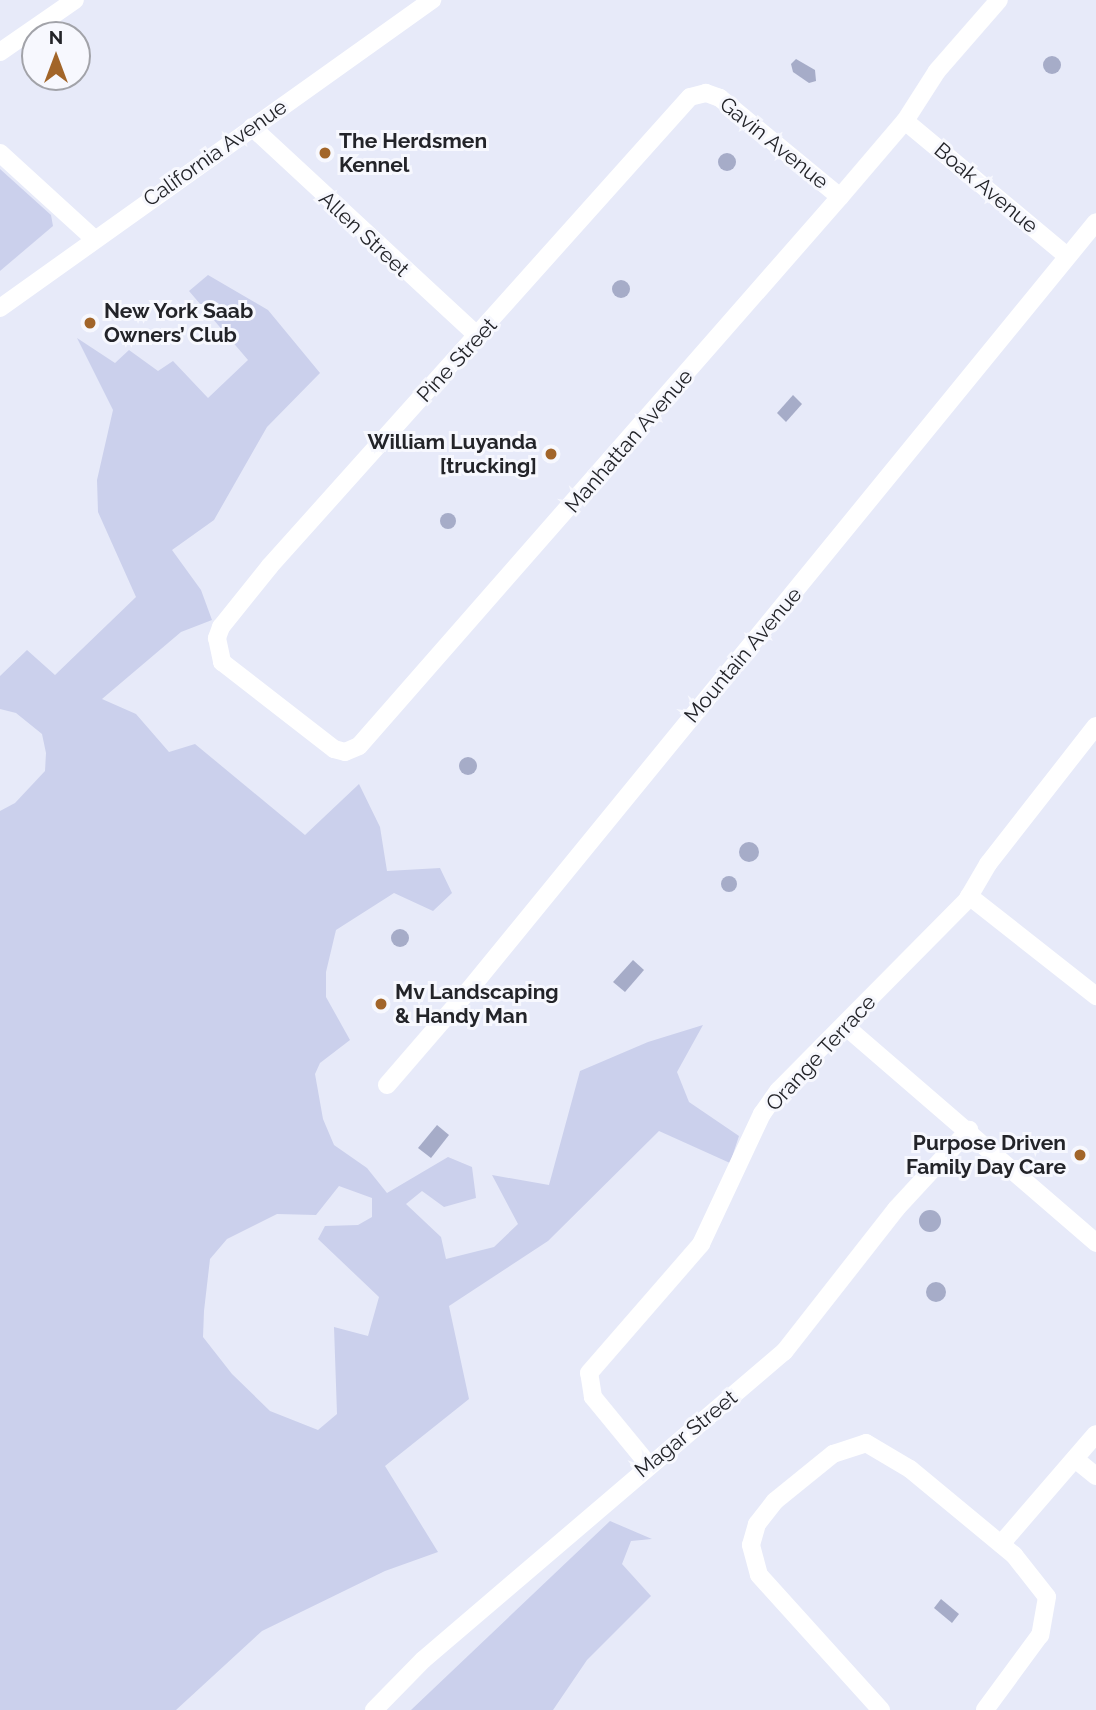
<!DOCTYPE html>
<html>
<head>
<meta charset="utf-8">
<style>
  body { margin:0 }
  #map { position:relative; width:1096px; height:1710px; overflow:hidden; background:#e7eaf9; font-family:Raleway,sans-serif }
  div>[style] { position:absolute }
  .green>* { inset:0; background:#cbd0ec }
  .water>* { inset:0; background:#a6acc8 }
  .round { border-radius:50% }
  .minor>* { height:18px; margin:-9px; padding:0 9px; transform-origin:9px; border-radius:9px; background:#fff }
  .dots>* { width:19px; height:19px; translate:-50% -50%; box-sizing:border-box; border:4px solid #f7f8fe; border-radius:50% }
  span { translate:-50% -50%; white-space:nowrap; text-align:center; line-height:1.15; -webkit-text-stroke:6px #f7f8fe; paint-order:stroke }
  .poi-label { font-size:21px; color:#232429; font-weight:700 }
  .left { translate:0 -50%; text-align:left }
  .right { translate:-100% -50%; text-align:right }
  .street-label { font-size:21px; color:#232429 }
  .north { position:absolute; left:21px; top:21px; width:70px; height:70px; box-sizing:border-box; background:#f7f8fe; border:2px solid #a2a3a9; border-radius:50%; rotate:0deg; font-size:19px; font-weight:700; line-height:28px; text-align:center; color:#232429 }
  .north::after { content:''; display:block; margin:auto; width:24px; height:32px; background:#a26529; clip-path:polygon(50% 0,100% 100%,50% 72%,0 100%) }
</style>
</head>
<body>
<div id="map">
  <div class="green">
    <div style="clip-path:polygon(0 169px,51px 215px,53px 226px,0 271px)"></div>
    <div style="clip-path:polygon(evenodd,208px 275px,268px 310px,320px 373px,267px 427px,214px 520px,172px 550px,201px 590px,212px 620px,181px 632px,102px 699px,136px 714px,169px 752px,195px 744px,305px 835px,359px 784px,380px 827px,387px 871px,440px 868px,452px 893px,433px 911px,394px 893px,336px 930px,326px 972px,326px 997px,350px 1040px,320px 1063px,315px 1074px,323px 1119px,334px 1145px,367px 1168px,387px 1193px,448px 1157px,472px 1167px,476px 1198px,444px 1207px,422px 1191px,406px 1204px,441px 1237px,446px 1259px,494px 1247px,518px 1224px,492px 1175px,549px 1185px,580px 1071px,648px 1042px,703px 1025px,677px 1072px,689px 1102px,739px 1136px,730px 1163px,659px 1131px,548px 1241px,449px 1306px,469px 1399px,385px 1466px,438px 1552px,385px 1571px,262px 1631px,176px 1710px,0 1710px,0 811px,15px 803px,45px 771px,46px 753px,42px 734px,16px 713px,0 709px,0 676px,27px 650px,55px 675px,136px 597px,98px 512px,97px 480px,113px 410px,77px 338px,115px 363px,129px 350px,158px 371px,173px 361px,208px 398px,248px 360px,189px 291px,208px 275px,339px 1186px,372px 1198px,372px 1217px,358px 1225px,325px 1226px,318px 1239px,379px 1297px,368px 1336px,334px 1327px,337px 1414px,318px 1430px,270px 1411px,232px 1374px,203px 1337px,204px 1311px,210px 1259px,227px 1239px,277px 1214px,316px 1215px,339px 1186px)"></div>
    <div style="clip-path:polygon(610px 1521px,652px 1539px,631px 1541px,622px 1564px,651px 1596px,587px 1660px,553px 1710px,411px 1710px)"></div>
  </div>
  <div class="water">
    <div class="round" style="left:1043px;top:56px;width:18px;height:18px"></div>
    <div style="clip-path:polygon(796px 59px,815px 70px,816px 81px,809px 83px,793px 72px,791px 64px)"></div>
    <div class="round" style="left:718px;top:153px;width:18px;height:18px"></div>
    <div class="round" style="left:612px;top:280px;width:18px;height:18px"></div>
    <div style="clip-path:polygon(793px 395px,802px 404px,786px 422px,777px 413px)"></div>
    <div class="round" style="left:440px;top:513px;width:16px;height:16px"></div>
    <div class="round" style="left:459px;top:757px;width:18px;height:18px"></div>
    <div class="round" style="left:739px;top:842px;width:20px;height:20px"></div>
    <div class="round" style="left:721px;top:876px;width:16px;height:16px"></div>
    <div class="round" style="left:391px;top:929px;width:18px;height:18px"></div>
    <div style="clip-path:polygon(633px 960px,644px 970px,625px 992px,613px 982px)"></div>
    <div style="clip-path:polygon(437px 1125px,449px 1135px,431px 1158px,418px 1148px)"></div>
    <div class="round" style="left:919px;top:1210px;width:22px;height:22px"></div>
    <div class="round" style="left:926px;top:1282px;width:20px;height:20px"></div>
    <div style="clip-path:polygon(941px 1599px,959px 1614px,952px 1623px,934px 1608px)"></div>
  </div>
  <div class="minor">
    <div style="left:0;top:52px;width:91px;rotate:-34.7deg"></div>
    <div style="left:905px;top:121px;width:211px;rotate:39.8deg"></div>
    <div style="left:252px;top:127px;width:309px;rotate:42.8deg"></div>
    <div style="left:0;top:153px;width:126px;rotate:42.4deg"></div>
    <div style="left:840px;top:197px;width:156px;rotate:-140.5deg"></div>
    <div style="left:720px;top:98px;width:15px;rotate:-160deg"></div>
    <div style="left:706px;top:93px;width:16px;rotate:166deg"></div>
    <div style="left:690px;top:97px;width:630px;rotate:131.85deg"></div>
    <div style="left:270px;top:566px;width:78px;rotate:128.8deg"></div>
    <div style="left:221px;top:627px;width:12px;rotate:110deg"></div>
    <div style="left:217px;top:638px;width:25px;rotate:78deg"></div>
    <div style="left:222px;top:662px;width:142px;rotate:37.8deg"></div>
    <div style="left:334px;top:749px;width:11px;rotate:15deg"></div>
    <div style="left:345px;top:752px;width:15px;rotate:-23deg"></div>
    <div style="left:359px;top:746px;width:730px;rotate:-48.78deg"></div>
    <div style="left:840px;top:197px;width:100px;rotate:-49.5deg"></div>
    <div style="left:905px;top:121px;width:59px;rotate:-57.4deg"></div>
    <div style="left:937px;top:71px;width:94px;rotate:-48.9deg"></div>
    <div style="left:0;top:308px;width:531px;rotate:-35.49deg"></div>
    <div style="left:969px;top:896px;width:162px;rotate:38.2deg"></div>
    <div style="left:845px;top:1026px;width:332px;rotate:40.8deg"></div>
    <div style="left:387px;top:1085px;width:125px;rotate:-49.2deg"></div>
    <div style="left:469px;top:990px;width:991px;rotate:-50.77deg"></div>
    <div style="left:1075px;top:1459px;width:27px;rotate:39deg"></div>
    <div style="left:648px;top:1464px;width:87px;rotate:-129.4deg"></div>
    <div style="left:593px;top:1397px;width:24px;rotate:-99deg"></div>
    <div style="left:589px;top:1373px;width:171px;rotate:-49deg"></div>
    <div style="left:701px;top:1244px;width:144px;rotate:-64.9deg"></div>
    <div style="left:762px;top:1114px;width:29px;rotate:-55deg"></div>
    <div style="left:779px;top:1090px;width:267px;rotate:-45.3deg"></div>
    <div style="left:967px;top:900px;width:42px;rotate:-59.7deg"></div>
    <div style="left:988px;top:864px;width:175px;rotate:-52deg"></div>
    <div style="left:1001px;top:1544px;width:145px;rotate:-49.2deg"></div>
    <div style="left:374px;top:1710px;width:70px;rotate:-45.6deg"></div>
    <div style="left:423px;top:1660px;width:475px;rotate:-40.5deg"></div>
    <div style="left:784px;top:1352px;width:182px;rotate:-51.9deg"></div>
    <div style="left:896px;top:1209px;width:108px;rotate:-47.3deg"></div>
    <div style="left:881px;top:1710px;width:182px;rotate:-132.1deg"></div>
    <div style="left:759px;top:1575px;width:31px;rotate:-105deg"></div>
    <div style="left:751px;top:1545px;width:22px;rotate:-74deg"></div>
    <div style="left:757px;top:1524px;width:29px;rotate:-52deg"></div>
    <div style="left:775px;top:1501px;width:75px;rotate:-39deg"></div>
    <div style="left:833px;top:1454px;width:35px;rotate:-18deg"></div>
    <div style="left:866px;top:1443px;width:51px;rotate:30.6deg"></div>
    <div style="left:910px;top:1469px;width:135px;rotate:39.6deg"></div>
    <div style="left:1014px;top:1555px;width:53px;rotate:51.8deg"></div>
    <div style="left:1047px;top:1597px;width:39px;rotate:100deg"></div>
    <div style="left:1040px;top:1635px;width:93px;rotate:126.3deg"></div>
  </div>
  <div class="dots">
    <div style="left:325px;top:153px;background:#a26529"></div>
    <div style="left:90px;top:323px;background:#a26529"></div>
    <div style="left:551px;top:454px;background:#a26529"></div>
    <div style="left:381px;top:1004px;background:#a26529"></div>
    <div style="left:1080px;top:1155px;background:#a26529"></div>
  </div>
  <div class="poi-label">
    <span class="left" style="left:339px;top:153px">The Herdsmen<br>Kennel</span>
    <span class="left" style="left:104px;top:323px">New York Saab<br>Owners’ Club</span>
    <span class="right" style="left:537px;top:454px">William Luyanda<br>[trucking]</span>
    <span class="left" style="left:395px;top:1004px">Mv Landscaping<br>&amp; Handy Man</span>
    <span class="right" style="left:1066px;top:1155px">Purpose Driven<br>Family Day Care</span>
  </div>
  <div class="street-label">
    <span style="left:774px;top:143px;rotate:39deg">Gavin Avenue</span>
    <span style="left:215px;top:153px;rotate:-35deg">California Avenue</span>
    <span style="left:986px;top:188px;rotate:40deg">Boak Avenue</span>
    <span style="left:364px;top:234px;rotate:43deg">Allen Street</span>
    <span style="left:457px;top:360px;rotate:-47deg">Pine Street</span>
    <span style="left:629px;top:441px;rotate:-49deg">Manhattan Avenue</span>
    <span style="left:743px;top:655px;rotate:-50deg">Mountain Avenue</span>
    <span style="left:821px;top:1053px;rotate:-47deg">Orange Terrace</span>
    <span style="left:686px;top:1434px;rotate:-39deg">Magar Street</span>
  </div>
  <div class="north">N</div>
</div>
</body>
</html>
